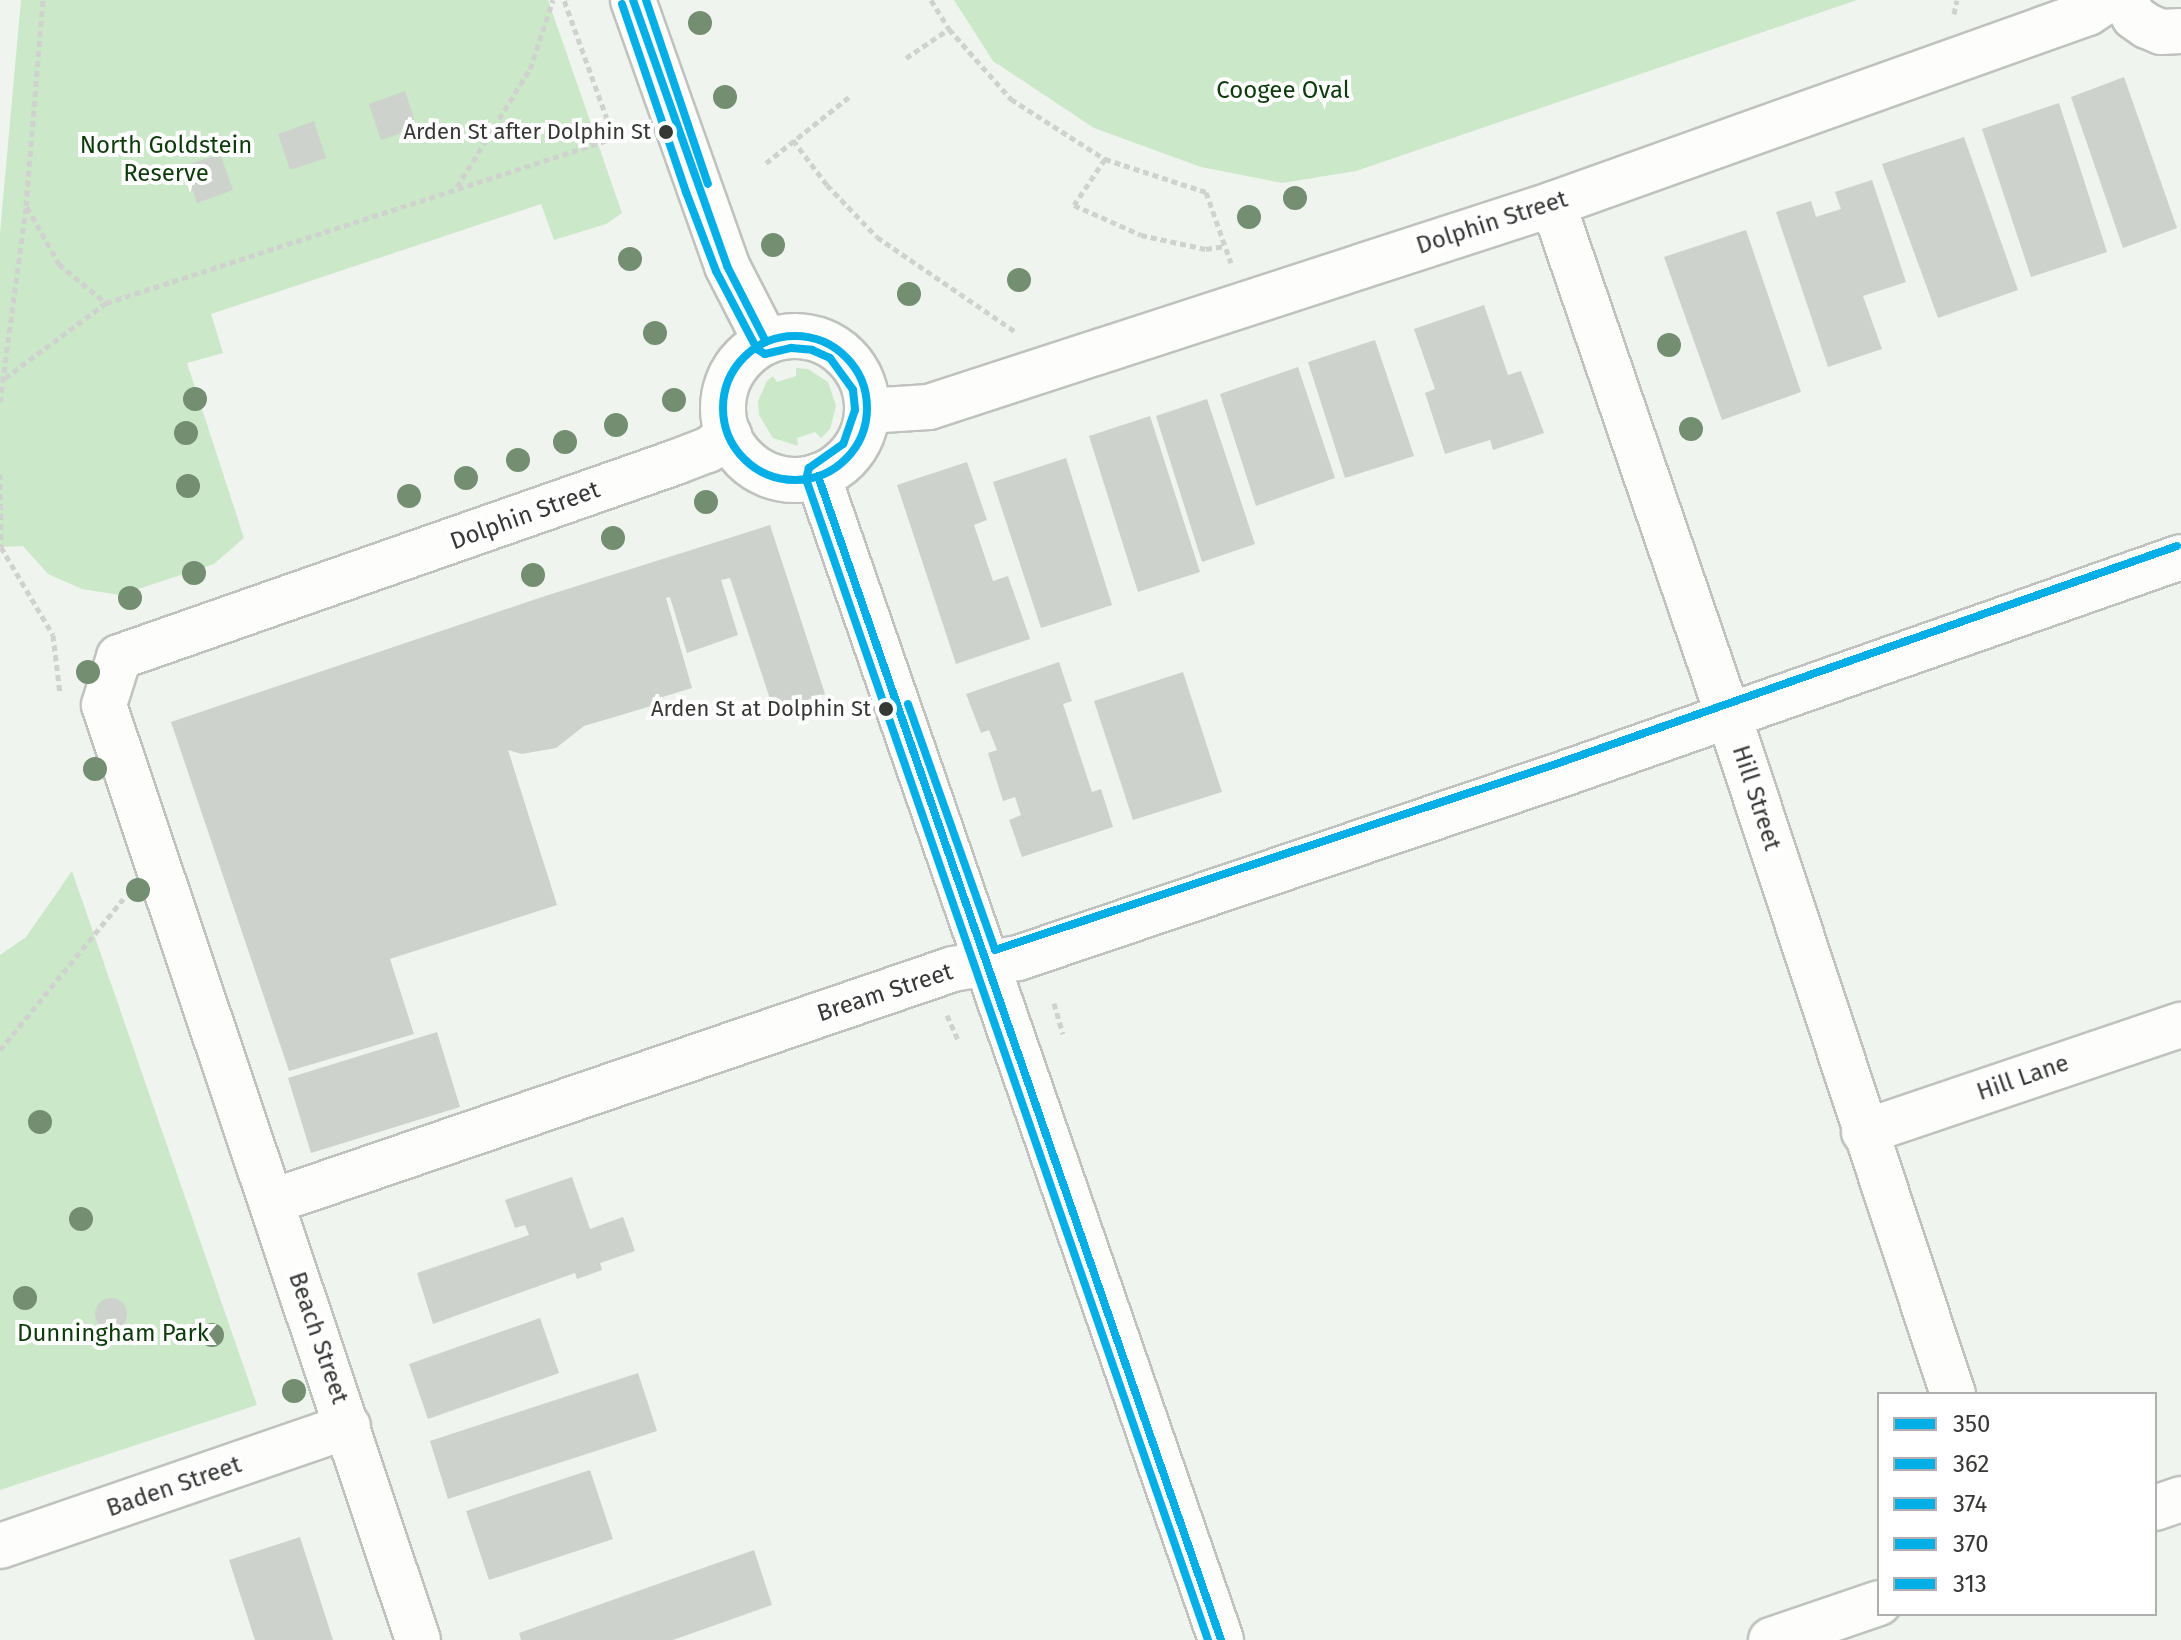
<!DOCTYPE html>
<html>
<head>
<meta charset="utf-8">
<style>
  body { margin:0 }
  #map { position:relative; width:2181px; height:1640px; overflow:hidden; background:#eff4ee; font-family:"Fira Sans",sans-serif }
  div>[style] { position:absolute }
  .green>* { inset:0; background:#cbe8c8 }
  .building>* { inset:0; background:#ced2cd }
  .round { border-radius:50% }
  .path>* { height:5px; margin-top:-2.5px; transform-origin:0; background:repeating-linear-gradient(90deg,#d0d2cf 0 6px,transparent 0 10px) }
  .roads { filter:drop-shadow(2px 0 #bfc2be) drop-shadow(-2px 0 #bfc2be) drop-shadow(0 2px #bfc2be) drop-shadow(0 -2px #bfc2be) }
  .minor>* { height:44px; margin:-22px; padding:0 22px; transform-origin:22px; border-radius:22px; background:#fdfdfc }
  .major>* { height:44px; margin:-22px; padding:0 22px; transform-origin:22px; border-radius:22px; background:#fdfdfc }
  .major>.ring { margin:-22px; padding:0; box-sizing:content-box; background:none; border:44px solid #fdfdfc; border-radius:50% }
  .bus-1>* { height:8px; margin:-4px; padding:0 4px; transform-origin:4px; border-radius:4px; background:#03afe6 }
  .bus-1>.ring { margin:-4px; padding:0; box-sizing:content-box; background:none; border:8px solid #03afe6; border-radius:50% }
  .bus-2>* { height:8px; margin:-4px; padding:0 4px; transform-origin:4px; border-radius:4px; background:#03afe6 }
  .bus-3>* { height:8px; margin:-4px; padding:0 4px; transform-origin:4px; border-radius:4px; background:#03afe6 }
  .bus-4>* { height:8px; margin:-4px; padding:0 4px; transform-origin:4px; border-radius:4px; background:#03afe6 }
  .bus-5>* { height:8px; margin:-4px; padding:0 4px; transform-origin:4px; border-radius:4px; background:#03afe6 }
  .trees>* { width:24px; height:24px; margin:-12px; border-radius:50%; background:#738e71 }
  .dots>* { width:22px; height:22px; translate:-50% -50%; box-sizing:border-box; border:4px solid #fff; border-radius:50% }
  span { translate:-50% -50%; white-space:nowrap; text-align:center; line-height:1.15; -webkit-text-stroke:8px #fff; paint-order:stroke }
  .bus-label { font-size:22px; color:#353834 }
  .right { translate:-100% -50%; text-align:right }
  .park-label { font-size:24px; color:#0d3b0b }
  .street-label { font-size:24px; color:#353834 }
  .legend { position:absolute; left:1877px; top:1392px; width:280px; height:224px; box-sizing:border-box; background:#fff; border:2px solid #aeafae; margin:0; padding:10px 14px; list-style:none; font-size:24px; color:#353834 }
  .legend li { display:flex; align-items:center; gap:16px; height:40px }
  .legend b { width:40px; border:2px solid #aeafae }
</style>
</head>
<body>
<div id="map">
  <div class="green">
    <div style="clip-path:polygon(21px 0,548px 0,622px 213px,606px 224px,554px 240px,541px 204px,211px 314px,223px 353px,187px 363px,244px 538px,214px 564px,120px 595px,82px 589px,48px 574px,23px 546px,0 547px,0 233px)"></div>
    <div style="clip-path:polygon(954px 0,1857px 0,1356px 171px,1282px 183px,1201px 167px,1094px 128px,993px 61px)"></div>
    <div style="clip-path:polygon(796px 368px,808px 369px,828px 382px,836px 406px,830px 429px,821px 438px,815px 432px,797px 438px,798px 446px,773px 438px,759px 415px,758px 401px,767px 381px,773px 376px,777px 382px,796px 376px)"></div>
    <div style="clip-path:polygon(72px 871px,257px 1405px,0 1490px,0 955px,26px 937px)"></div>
  </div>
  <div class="building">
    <div style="clip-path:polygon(2124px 77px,2177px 228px,2123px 248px,2071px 97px)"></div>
    <div style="clip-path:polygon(405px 91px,417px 128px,381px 140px,369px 104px)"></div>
    <div style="clip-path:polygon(2059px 103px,2107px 252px,2031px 277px,1982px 129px)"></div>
    <div style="clip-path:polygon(314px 121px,326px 158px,290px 170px,278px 134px)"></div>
    <div style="clip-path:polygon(1964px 137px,2018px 290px,1938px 318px,1882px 164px)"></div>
    <div style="clip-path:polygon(220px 154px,233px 190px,197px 203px,184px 166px)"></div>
    <div style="clip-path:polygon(1872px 180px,1906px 282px,1863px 296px,1882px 349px,1828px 367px,1776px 212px,1811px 201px,1816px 217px,1841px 209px,1835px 192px)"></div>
    <div style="clip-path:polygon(1746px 230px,1801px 392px,1722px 420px,1664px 257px)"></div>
    <div style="clip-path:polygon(1484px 305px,1508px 375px,1521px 371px,1544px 433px,1493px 450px,1490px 440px,1445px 454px,1425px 393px,1435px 389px,1414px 329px)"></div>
    <div style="clip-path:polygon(1375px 340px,1414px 456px,1345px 478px,1308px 362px)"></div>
    <div style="clip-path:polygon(1298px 367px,1335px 478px,1256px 506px,1220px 394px)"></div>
    <div style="clip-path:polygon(1207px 399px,1255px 544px,1202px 562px,1156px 416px)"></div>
    <div style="clip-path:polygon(1150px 416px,1200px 572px,1138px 592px,1089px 436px)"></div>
    <div style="clip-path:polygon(1066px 458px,1112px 605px,1041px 628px,993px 482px)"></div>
    <div style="clip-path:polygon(967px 462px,987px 520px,974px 525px,993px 581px,1008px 576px,1030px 639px,956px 664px,897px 485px)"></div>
    <div style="clip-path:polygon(770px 525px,825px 694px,774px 711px,730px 578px,721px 580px,738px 635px,687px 653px,670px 597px,666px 598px,692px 688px,656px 699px,658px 704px,584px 726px,556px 748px,522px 754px,508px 750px,557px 905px,390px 959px,414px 1034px,289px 1071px,171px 722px,542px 597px)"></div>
    <div style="clip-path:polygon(1059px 662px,1072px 701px,1063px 704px,1092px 792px,1101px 789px,1113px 827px,1022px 857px,1009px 820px,1021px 815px,1015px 797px,1003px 801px,988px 753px,997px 750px,989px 730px,981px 733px,966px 694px)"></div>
    <div style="clip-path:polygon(1183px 672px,1222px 792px,1133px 820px,1094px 701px)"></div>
    <div style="clip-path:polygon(437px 1032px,460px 1107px,311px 1153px,288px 1078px)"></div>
    <div style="clip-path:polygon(572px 1177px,590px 1229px,623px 1217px,635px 1251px,600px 1263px,602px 1270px,577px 1279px,575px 1273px,433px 1324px,417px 1273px,529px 1235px,525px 1225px,515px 1228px,505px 1200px)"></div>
    <div class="round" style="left:95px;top:1298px;width:32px;height:32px"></div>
    <div style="clip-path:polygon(540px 1318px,559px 1373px,428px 1419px,409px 1364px)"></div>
    <div style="clip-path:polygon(638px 1373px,657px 1431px,448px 1499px,430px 1441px)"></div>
    <div style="clip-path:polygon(590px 1470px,613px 1539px,489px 1580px,466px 1511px)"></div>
    <div style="clip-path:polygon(300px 1537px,333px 1640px,255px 1640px,229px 1560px)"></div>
    <div style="clip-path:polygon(754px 1550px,772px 1605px,673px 1640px,521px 1640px,519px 1633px)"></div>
  </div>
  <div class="path">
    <div style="left:931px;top:0;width:34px;rotate:58deg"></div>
    <div style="left:949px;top:29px;width:94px;rotate:48.5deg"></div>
    <div style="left:1011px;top:99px;width:112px;rotate:32.6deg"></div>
    <div style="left:1105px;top:159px;width:106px;rotate:18.1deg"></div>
    <div style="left:1206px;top:192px;width:75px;rotate:70.6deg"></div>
    <div style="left:1954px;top:14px;width:14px;rotate:-78deg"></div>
    <div style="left:906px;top:58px;width:52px;rotate:-34deg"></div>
    <div style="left:793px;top:140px;width:56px;rotate:52.9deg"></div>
    <div style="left:827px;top:185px;width:72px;rotate:46.1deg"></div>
    <div style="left:877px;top:237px;width:170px;rotate:34.4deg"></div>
    <div style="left:1105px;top:159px;width:55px;rotate:124deg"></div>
    <div style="left:1074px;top:205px;width:73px;rotate:24.1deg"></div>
    <div style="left:1141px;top:235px;width:66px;rotate:12.2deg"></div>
    <div style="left:1206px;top:249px;width:19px;rotate:-9deg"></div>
    <div style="left:766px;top:163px;width:106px;rotate:-38.5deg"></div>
    <div style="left:457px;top:187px;width:139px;rotate:-58.3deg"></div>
    <div style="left:530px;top:69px;width:73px;rotate:-71.6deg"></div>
    <div style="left:27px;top:207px;width:65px;rotate:60.7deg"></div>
    <div style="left:59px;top:264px;width:61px;rotate:39.7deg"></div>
    <div style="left:5px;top:378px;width:126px;rotate:-36.6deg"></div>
    <div style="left:106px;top:303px;width:534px;rotate:-17.99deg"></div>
    <div style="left:614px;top:138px;width:147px;rotate:-109.9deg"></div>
    <div style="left:0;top:402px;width:198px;rotate:-82.4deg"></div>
    <div style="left:26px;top:206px;width:207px;rotate:-85.3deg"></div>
    <div style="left:0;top:474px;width:73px;rotate:89.2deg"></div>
    <div style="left:1px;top:547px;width:102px;rotate:59.4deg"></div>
    <div style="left:53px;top:635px;width:59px;rotate:83.2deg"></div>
    <div style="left:1054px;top:1003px;width:32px;rotate:74deg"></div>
    <div style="left:947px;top:1015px;width:27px;rotate:66deg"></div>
    <div style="left:0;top:1050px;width:195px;rotate:-50.8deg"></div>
  </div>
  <div class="roads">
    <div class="minor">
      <div style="left:2125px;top:0;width:19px;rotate:62deg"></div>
      <div style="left:2134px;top:17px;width:16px;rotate:35deg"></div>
      <div style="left:2147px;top:26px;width:15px;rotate:23deg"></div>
      <div style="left:2161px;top:32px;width:20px;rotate:-3deg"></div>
      <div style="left:1553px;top:204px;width:571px;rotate:71.09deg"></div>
      <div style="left:1738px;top:744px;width:685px;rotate:71.7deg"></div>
      <div style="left:867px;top:411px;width:62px;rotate:-3.7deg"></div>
      <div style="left:929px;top:407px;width:656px;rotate:-18.02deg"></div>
      <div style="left:1553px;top:204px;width:568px;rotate:-19.65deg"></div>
      <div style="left:2088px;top:13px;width:23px;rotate:-34deg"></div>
      <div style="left:1864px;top:1132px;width:335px;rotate:-18.7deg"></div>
      <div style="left:271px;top:1202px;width:721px;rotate:-18.86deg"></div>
      <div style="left:953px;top:969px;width:66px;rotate:-9.6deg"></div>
      <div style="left:1018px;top:958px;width:572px;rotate:-18.66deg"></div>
      <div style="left:1560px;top:775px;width:658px;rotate:-19.34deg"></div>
      <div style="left:2155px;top:1508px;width:28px;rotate:-19deg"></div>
      <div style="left:0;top:1546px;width:368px;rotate:-19deg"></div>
      <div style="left:418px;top:1640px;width:986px;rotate:-108.56deg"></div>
      <div style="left:104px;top:705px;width:50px;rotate:-72.6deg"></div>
      <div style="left:119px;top:657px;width:590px;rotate:-19.29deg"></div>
      <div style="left:676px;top:462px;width:34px;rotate:-21deg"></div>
      <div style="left:708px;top:450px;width:26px;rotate:-36deg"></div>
      <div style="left:1771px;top:1640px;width:114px;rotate:-18.9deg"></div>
    </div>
    <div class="major">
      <div style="left:633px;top:0;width:282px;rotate:70.5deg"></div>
      <div style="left:727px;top:266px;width:85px;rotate:62.8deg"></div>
      <div class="ring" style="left:723px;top:336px;width:100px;height:100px"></div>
      <div style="left:818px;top:476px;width:1232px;rotate:70.9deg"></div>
    </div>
  </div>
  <div class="bus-1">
    <div style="left:633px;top:0;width:282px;rotate:70.5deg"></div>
    <div style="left:727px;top:266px;width:85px;rotate:62.8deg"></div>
    <div class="ring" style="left:723px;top:336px;width:136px;height:136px"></div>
    <div style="left:818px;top:476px;width:1232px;rotate:70.9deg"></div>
  </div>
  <div class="bus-2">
    <div style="left:686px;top:192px;width:85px;rotate:69.2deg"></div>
    <div style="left:716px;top:271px;width:88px;rotate:62.3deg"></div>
    <div style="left:757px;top:349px;width:9px;rotate:32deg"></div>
    <div style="left:765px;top:354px;width:27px;rotate:-13deg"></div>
    <div style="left:791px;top:348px;width:21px;rotate:5deg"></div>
    <div style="left:812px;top:350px;width:20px;rotate:24deg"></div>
    <div style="left:830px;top:358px;width:39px;rotate:54deg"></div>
    <div style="left:853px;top:390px;width:20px;rotate:84deg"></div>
    <div style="left:855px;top:410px;width:36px;rotate:109deg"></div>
    <div style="left:843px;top:444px;width:42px;rotate:144.8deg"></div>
    <div style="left:809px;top:468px;width:11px;rotate:105deg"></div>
    <div style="left:806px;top:479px;width:1229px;rotate:70.9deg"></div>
  </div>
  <div class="bus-3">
    <div style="left:908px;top:704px;width:261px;rotate:70.5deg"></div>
    <div style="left:995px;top:950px;width:591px;rotate:-18.34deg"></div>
    <div style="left:1556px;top:764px;width:658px;rotate:-19.34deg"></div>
  </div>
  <div class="bus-4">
    <div style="left:622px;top:4px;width:199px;rotate:71.2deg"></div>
  </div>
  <div class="bus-5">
    <div style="left:646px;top:0;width:194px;rotate:71.4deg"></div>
  </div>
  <div class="trees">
    <div style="left:700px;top:23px"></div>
    <div style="left:725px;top:97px"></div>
    <div style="left:1295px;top:198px"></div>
    <div style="left:1249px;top:217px"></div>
    <div style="left:773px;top:245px"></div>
    <div style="left:630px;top:259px"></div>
    <div style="left:1019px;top:280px"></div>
    <div style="left:909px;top:294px"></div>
    <div style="left:655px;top:333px"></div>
    <div style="left:1669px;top:345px"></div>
    <div style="left:195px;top:399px"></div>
    <div style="left:674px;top:400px"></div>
    <div style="left:616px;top:425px"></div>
    <div style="left:1691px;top:429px"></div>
    <div style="left:186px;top:433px"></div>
    <div style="left:565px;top:442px"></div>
    <div style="left:518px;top:460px"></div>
    <div style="left:466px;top:478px"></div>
    <div style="left:188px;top:486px"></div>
    <div style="left:409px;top:496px"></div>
    <div style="left:706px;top:502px"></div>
    <div style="left:613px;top:538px"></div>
    <div style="left:194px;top:573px"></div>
    <div style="left:533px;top:575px"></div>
    <div style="left:130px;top:598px"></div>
    <div style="left:88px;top:672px"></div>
    <div style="left:95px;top:769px"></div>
    <div style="left:138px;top:890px"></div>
    <div style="left:40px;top:1122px"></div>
    <div style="left:81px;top:1219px"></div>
    <div style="left:25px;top:1298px"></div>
    <div style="left:212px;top:1335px"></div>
    <div style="left:294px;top:1391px"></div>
  </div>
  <div class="dots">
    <div style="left:666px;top:132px;background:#353834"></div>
    <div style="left:886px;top:709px;background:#353834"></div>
  </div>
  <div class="bus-label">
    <span class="right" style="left:651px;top:132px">Arden St after Dolphin St</span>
    <span class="right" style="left:871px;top:709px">Arden St at Dolphin St</span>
  </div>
  <div class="park-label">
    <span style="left:1283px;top:91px">Coogee Oval</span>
    <span style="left:166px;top:160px">North Goldstein<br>Reserve</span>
    <span style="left:113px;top:1334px">Dunningham Park</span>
  </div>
  <div class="street-label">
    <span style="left:1492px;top:223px;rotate:-18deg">Dolphin Street</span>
    <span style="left:525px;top:516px;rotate:-20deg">Dolphin Street</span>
    <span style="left:1756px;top:798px;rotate:72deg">Hill Street</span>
    <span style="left:885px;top:993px;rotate:-18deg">Bream Street</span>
    <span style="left:2023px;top:1078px;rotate:-19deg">Hill Lane</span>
    <span style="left:318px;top:1338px;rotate:71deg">Beach Street</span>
    <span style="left:174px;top:1487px;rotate:-19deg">Baden Street</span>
  </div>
  <ul class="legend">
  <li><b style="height:10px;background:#03afe6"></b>350</li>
  <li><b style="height:10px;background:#03afe6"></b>362</li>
  <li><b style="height:10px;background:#03afe6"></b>374</li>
  <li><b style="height:10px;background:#03afe6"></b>370</li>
  <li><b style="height:10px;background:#03afe6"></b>313</li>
  </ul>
</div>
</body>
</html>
